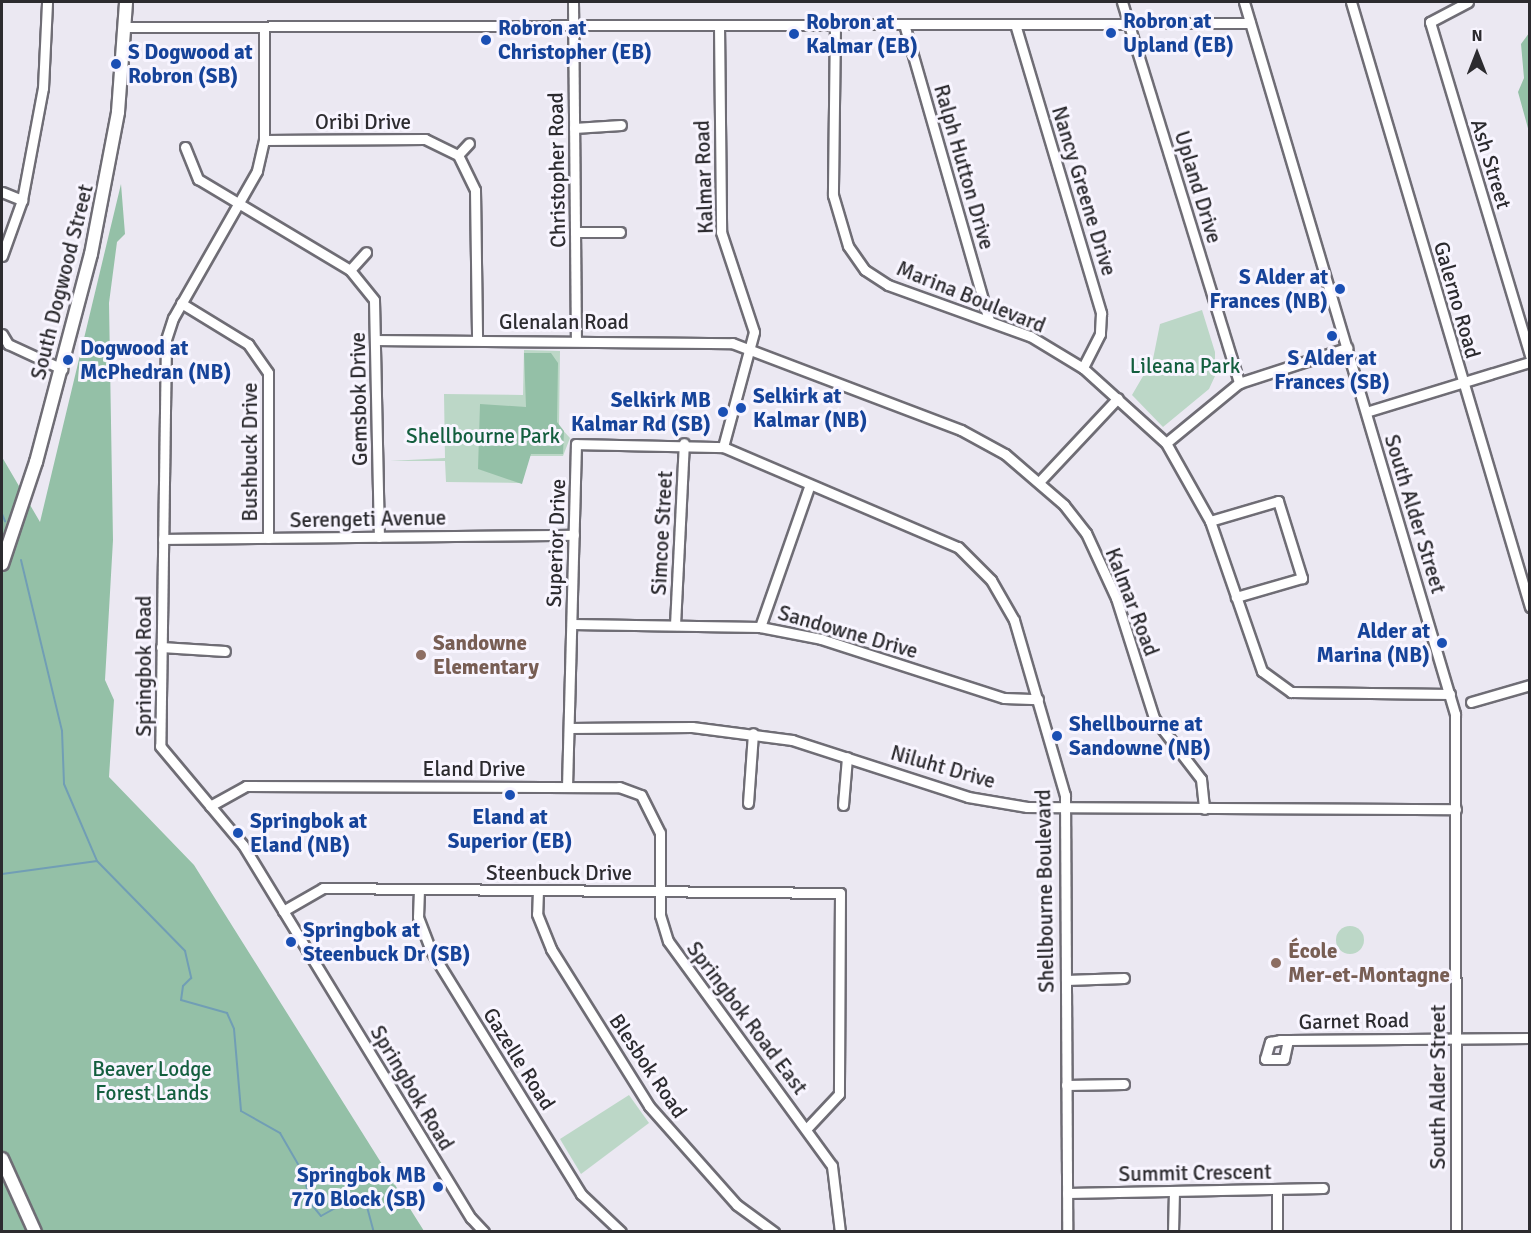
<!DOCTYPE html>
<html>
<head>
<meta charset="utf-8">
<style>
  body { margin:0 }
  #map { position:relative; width:1531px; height:1233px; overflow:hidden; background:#ebe8f2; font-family:Signika,sans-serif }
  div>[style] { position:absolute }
  .green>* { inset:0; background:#bcd7c7 }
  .round { border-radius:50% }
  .forest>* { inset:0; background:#94c0a7 }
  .stream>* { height:2px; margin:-1px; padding:0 1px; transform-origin:1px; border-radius:1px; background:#719eb5 }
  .roads { filter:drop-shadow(2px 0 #6f6d75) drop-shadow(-2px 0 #6f6d75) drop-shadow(0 2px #6f6d75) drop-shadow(0 -2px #6f6d75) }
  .minor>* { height:9px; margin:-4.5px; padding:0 4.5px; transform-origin:4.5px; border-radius:4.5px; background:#fff }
  .major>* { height:12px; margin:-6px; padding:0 6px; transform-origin:6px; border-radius:6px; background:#fff }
  .dots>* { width:16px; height:16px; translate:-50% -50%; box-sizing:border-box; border:3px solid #f8f5ff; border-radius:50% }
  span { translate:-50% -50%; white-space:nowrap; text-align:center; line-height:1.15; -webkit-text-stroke:6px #f8f5ff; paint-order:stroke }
  .transit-label { font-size:21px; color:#164399; font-weight:700 }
  .left { translate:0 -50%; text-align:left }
  .right { translate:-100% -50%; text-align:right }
  .street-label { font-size:21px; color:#2c2b2f }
  .park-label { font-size:21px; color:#135e3e }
  .education-label { font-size:21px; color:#785e54; font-weight:700 }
  .frame { position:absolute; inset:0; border:3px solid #2c2b2f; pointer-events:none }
  .north { position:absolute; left:1447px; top:24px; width:60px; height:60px; -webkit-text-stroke:4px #f8f5ff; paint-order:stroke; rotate:0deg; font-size:16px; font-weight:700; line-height:24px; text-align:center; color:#2c2b2f }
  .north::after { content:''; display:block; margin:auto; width:21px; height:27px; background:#2c2b2f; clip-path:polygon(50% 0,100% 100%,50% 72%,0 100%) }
</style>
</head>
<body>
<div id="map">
  <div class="green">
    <div style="clip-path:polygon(1202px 310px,1215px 352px,1215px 376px,1209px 389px,1163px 427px,1132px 395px,1153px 359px,1160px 324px)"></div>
    <div style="clip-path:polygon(524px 350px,560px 351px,559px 426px,570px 438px,563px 456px,522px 456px,521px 483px,446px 482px,445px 461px,390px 461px,445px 458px,444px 394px,523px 395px)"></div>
    <div class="round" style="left:1336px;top:926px;width:28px;height:28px"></div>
    <div style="clip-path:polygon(629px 1095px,649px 1123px,581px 1174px,560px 1139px)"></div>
  </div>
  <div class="forest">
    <div style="clip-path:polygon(1529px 33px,1530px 33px,1529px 132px,1518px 92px,1524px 78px,1521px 44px)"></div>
    <div style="clip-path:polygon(121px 184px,125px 234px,117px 242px,109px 303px,113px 540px,105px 680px,114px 700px,109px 777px,194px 865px,424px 1231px,2px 1231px,2px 457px,40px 522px)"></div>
    <div style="clip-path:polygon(524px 353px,551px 353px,558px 363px,557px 422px,564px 431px,563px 454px,531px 454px,522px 484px,478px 469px,480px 404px,526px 407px)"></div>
  </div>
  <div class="stream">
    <div style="left:2px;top:514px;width:8px;rotate:67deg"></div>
    <div style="left:21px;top:560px;width:176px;rotate:76.5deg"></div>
    <div style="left:62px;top:731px;width:53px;rotate:87.8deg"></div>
    <div style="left:64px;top:784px;width:84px;rotate:66.8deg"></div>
    <div style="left:97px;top:861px;width:126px;rotate:45.6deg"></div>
    <div style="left:185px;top:951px;width:28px;rotate:77deg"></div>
    <div style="left:191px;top:978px;width:11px;rotate:135deg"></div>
    <div style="left:183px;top:986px;width:14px;rotate:98deg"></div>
    <div style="left:181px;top:1000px;width:48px;rotate:15.8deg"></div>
    <div style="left:227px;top:1013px;width:17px;rotate:66deg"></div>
    <div style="left:234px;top:1029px;width:82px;rotate:85.1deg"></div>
    <div style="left:241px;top:1111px;width:45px;rotate:29.4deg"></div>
    <div style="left:280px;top:1133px;width:39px;rotate:60deg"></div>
    <div style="left:300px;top:1167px;width:40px;rotate:72deg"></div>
    <div style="left:312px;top:1205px;width:14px;rotate:51deg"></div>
    <div style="left:321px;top:1216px;width:31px;rotate:-29deg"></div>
    <div style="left:348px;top:1201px;width:18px;rotate:6deg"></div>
    <div style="left:366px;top:1203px;width:30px;rotate:75deg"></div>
    <div style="left:2px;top:874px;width:96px;rotate:-7.8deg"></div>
  </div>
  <div class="roads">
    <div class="minor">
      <div style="left:573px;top:2px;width:337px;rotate:89.5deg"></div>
      <div style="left:1122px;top:2px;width:399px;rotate:72.9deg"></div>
      <div style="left:1244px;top:2px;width:743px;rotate:73.49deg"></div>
      <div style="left:1455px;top:714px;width:518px;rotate:89.89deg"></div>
      <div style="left:1351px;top:2px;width:631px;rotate:73.52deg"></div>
      <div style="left:1468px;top:2px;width:43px;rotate:152.2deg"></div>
      <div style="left:1430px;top:22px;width:349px;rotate:73.3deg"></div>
      <div style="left:835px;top:24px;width:171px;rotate:90.7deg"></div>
      <div style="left:833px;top:195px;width:53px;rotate:73.6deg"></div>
      <div style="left:848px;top:246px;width:29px;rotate:55deg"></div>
      <div style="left:865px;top:270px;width:27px;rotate:33deg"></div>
      <div style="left:888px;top:285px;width:151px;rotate:19.8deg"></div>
      <div style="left:1030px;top:336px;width:62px;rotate:31.1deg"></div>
      <div style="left:1083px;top:368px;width:112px;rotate:42.1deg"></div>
      <div style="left:1166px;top:443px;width:90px;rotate:60.6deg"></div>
      <div style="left:1210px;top:521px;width:159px;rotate:70.9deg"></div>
      <div style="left:1262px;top:671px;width:36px;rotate:36deg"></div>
      <div style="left:1291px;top:692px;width:159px;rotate:0.7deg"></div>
      <div style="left:904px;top:24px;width:308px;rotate:74deg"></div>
      <div style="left:1015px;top:24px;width:302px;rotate:73.4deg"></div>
      <div style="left:1101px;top:313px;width:21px;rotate:93deg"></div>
      <div style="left:1100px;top:334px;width:38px;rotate:117deg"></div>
      <div style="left:719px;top:25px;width:207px;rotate:89.4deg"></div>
      <div style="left:721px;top:232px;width:105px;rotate:71.7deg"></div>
      <div style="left:754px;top:332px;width:119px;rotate:105.1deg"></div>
      <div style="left:126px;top:27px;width:1124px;rotate:-0.2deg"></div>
      <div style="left:264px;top:27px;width:113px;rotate:90deg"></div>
      <div style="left:264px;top:140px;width:32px;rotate:103deg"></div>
      <div style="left:257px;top:171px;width:169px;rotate:119.7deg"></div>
      <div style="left:173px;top:318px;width:23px;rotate:108deg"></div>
      <div style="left:166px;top:340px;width:406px;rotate:90.8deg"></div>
      <div style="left:160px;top:746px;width:129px;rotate:50deg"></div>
      <div style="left:243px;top:845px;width:437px;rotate:58.6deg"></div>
      <div style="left:471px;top:1218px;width:19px;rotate:47deg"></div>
      <div style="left:574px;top:128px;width:47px;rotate:-3.7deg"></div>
      <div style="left:264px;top:140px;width:161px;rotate:-0.4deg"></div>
      <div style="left:425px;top:139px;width:37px;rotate:26deg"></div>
      <div style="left:458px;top:155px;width:39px;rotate:64deg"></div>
      <div style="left:475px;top:190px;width:150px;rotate:89.2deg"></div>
      <div style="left:185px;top:147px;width:35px;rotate:68deg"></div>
      <div style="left:198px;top:179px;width:177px;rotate:30.9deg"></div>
      <div style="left:350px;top:270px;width:38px;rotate:51deg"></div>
      <div style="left:374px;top:300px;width:237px;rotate:88.8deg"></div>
      <div style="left:458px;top:155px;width:16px;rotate:-47deg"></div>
      <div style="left:2px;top:192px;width:22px;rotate:22deg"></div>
      <div style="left:575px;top:232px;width:45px"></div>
      <div style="left:2px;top:256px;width:59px;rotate:-70.3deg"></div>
      <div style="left:22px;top:200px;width:114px;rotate:-79.4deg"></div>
      <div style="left:43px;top:88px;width:86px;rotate:-87.3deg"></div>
      <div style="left:350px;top:270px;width:24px;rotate:-48deg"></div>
      <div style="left:181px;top:303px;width:79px;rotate:31.5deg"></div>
      <div style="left:248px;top:344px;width:35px;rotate:55deg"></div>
      <div style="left:268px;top:373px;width:165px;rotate:90deg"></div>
      <div style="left:2px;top:334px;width:12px;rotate:59deg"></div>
      <div style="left:8px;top:344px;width:60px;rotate:24.8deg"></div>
      <div style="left:377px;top:340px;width:355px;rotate:0.5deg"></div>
      <div style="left:732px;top:343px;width:245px;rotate:20.8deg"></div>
      <div style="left:961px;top:430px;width:50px;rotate:28.6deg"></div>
      <div style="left:1005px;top:454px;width:78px;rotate:40.8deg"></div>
      <div style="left:1064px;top:505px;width:36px;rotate:52deg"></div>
      <div style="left:1086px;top:533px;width:72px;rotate:65.2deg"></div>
      <div style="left:1116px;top:598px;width:126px;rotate:72.4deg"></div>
      <div style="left:1154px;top:718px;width:77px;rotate:52.4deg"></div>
      <div style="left:1201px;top:779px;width:30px;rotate:84deg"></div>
      <div style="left:1366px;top:412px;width:171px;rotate:-17deg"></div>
      <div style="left:1166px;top:443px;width:94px;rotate:-39.4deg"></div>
      <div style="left:1239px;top:383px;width:114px;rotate:-18deg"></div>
      <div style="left:1039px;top:482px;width:115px;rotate:-46.8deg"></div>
      <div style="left:1210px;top:521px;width:71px;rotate:-16.4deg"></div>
      <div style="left:1278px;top:501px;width:81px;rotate:72.7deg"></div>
      <div style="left:1302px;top:578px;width:69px;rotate:163.9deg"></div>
      <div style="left:163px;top:539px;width:411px;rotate:-0.6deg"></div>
      <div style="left:572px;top:624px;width:188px;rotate:0.9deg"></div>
      <div style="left:760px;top:627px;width:62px;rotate:11.1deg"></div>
      <div style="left:821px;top:639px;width:192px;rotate:17.9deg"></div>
      <div style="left:1004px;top:698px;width:34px;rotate:2deg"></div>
      <div style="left:675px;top:625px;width:182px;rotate:-87.2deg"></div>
      <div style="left:760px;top:627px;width:148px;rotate:-70.7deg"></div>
      <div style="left:161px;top:647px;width:64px;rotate:3.6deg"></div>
      <div style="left:1471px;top:702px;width:61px;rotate:-16.1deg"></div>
      <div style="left:569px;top:728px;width:123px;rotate:-0.5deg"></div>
      <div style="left:692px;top:727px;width:101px;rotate:7.4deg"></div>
      <div style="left:792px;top:740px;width:185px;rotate:17.9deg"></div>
      <div style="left:968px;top:797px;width:60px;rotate:9.6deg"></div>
      <div style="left:1027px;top:807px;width:429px;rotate:0.3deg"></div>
      <div style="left:567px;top:787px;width:343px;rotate:-88.5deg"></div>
      <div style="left:576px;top:444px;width:147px;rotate:1.2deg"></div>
      <div style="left:723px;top:447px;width:255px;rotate:23.1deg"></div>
      <div style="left:958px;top:547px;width:47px;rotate:45deg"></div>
      <div style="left:991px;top:580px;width:46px;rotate:60.1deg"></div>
      <div style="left:1014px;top:620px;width:182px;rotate:73.8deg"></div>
      <div style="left:1065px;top:795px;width:437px;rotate:89.7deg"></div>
      <div style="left:748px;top:803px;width:70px;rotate:-85.9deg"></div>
      <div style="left:843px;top:805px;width:48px;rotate:-85.2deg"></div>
      <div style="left:210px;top:806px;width:41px;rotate:-29.1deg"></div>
      <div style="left:246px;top:786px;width:373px;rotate:0.2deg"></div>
      <div style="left:619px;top:787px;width:23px;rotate:20deg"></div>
      <div style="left:641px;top:795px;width:42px;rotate:63.4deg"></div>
      <div style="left:660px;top:833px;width:82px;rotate:90deg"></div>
      <div style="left:660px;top:915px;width:27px;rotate:73deg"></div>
      <div style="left:668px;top:941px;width:278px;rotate:53.9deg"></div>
      <div style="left:832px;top:1166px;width:66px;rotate:83.1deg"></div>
      <div style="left:419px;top:889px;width:28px;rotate:92deg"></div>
      <div style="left:418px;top:917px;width:36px;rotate:69deg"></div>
      <div style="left:431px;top:951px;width:286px;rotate:58.3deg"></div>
      <div style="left:581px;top:1194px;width:55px;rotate:43.5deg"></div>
      <div style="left:538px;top:890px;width:24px;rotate:92deg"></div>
      <div style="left:537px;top:914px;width:38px;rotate:68deg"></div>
      <div style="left:551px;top:949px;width:185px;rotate:58deg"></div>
      <div style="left:649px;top:1106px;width:132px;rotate:48.4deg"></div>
      <div style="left:737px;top:1205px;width:46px;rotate:36.1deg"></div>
      <div style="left:283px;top:911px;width:46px;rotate:-29.9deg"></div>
      <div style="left:323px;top:888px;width:517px;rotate:0.55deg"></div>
      <div style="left:840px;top:893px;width:201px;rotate:90.3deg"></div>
      <div style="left:839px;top:1094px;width:45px;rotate:133.2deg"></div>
      <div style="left:1066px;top:980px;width:58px;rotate:-2deg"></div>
      <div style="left:1288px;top:1040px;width:19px;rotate:102deg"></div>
      <div style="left:1284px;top:1059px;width:19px;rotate:180deg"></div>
      <div style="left:1265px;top:1059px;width:18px;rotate:-74deg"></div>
      <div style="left:1270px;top:1042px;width:10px;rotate:-11deg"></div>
      <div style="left:1280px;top:1040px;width:8px"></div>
      <div style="left:1288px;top:1040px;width:117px;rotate:-0.5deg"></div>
      <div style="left:1405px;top:1039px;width:125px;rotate:-0.5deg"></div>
      <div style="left:1066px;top:1085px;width:58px;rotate:-1deg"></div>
      <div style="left:1277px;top:1190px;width:42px;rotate:90deg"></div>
      <div style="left:1067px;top:1193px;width:256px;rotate:-1.1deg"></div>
      <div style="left:1173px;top:1232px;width:41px;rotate:-88.6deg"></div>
    </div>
    <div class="major">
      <div style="left:2px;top:564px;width:108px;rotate:-71.6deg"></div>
      <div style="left:36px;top:462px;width:215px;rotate:-75.2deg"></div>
      <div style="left:91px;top:254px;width:145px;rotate:-79.2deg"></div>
      <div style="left:118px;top:112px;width:110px;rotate:-85.8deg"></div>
      <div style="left:2px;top:1159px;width:80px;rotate:65.7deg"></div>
    </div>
  </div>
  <div class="dots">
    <div style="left:1111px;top:33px;background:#1a4fb4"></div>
    <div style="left:794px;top:34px;background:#1a4fb4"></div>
    <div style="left:486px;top:40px;background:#1a4fb4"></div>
    <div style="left:116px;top:64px;background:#1a4fb4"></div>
    <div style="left:1340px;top:289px;background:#1a4fb4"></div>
    <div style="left:1332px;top:336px;background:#1a4fb4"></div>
    <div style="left:68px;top:360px;background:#1a4fb4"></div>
    <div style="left:741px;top:408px;background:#1a4fb4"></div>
    <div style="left:723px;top:412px;background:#1a4fb4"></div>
    <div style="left:1442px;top:643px;background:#1a4fb4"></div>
    <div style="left:421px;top:655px;background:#8d6e63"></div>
    <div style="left:1057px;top:736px;background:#1a4fb4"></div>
    <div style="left:510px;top:795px;background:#1a4fb4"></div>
    <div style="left:238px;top:833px;background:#1a4fb4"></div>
    <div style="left:291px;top:942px;background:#1a4fb4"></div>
    <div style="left:1276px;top:963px;background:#8d6e63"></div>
    <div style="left:438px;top:1187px;background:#1a4fb4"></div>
  </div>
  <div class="transit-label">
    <span class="left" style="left:1123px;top:33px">Robron at<br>Upland (EB)</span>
    <span class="left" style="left:806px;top:34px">Robron at<br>Kalmar (EB)</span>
    <span class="left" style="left:498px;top:40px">Robron at<br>Christopher (EB)</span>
    <span class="left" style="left:128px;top:64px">S Dogwood at<br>Robron (SB)</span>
    <span class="right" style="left:1328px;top:289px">S Alder at<br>Frances (NB)</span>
    <span class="left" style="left:80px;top:360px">Dogwood at<br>McPhedran (NB)</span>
    <span style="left:1332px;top:370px">S Alder at<br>Frances (SB)</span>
    <span class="left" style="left:753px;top:408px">Selkirk at<br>Kalmar (NB)</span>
    <span class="right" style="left:711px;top:412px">Selkirk MB<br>Kalmar Rd (SB)</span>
    <span class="right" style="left:1430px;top:643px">Alder at<br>Marina (NB)</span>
    <span class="left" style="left:1069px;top:736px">Shellbourne at<br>Sandowne (NB)</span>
    <span style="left:510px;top:829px">Eland at<br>Superior (EB)</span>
    <span class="left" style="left:250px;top:833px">Springbok at<br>Eland (NB)</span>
    <span class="left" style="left:303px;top:942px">Springbok at<br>Steenbuck Dr (SB)</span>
    <span class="right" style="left:426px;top:1187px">Springbok MB<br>770 Block (SB)</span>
  </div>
  <div class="street-label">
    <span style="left:363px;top:122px">Oribi Drive</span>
    <span style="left:1491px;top:164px;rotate:73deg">Ash Street</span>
    <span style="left:964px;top:167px;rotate:74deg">Ralph Hutton Drive</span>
    <span style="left:557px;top:170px;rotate:-91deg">Christopher Road</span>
    <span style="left:704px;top:177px;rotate:-92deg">Kalmar Road</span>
    <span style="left:1198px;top:187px;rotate:73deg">Upland Drive</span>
    <span style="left:1084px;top:191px;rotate:73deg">Nancy Greene Drive</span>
    <span style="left:62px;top:282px;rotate:-76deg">South Dogwood Street</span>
    <span style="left:971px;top:297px;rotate:22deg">Marina Boulevard</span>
    <span style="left:1457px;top:300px;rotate:74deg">Galerno Road</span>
    <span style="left:564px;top:322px">Glenalan Road</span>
    <span style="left:359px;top:399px;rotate:-91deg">Gemsbok Drive</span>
    <span style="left:250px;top:452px;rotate:-90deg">Bushbuck Drive</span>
    <span style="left:1415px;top:514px;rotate:73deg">South Alder Street</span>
    <span style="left:368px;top:519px;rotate:-1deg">Serengeti Avenue</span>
    <span style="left:662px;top:533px;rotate:-87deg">Simcoe Street</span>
    <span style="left:556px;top:543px;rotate:-88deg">Superior Drive</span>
    <span style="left:1132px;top:602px;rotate:69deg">Kalmar Road</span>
    <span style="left:848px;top:632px;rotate:16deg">Sandowne Drive</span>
    <span style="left:144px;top:666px;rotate:-90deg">Springbok Road</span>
    <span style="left:943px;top:767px;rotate:16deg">Niluht Drive</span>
    <span style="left:474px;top:769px">Eland Drive</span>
    <span style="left:559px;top:873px">Steenbuck Drive</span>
    <span style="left:1045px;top:891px;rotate:-91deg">Shellbourne Boulevard</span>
    <span style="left:747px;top:1018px;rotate:53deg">Springbok Road East</span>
    <span style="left:1354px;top:1021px;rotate:-1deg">Garnet Road</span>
    <span style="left:519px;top:1059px;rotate:58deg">Gazelle Road</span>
    <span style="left:648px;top:1066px;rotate:56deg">Blesbok Road</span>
    <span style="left:1438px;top:1087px;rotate:-90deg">South Alder Street</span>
    <span style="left:412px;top:1088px;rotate:59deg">Springbok Road</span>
    <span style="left:1195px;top:1173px;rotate:-1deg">Summit Crescent</span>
  </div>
  <div class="park-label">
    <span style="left:1185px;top:366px">Lileana Park</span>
    <span style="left:483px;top:436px">Shellbourne Park</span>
    <span style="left:152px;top:1081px">Beaver Lodge<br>Forest Lands</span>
  </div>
  <div class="education-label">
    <span class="left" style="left:433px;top:655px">Sandowne<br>Elementary</span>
    <span class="left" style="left:1288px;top:963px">École<br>Mer-et-Montagne</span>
  </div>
  <div class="frame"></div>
  <div class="north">N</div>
</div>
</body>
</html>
